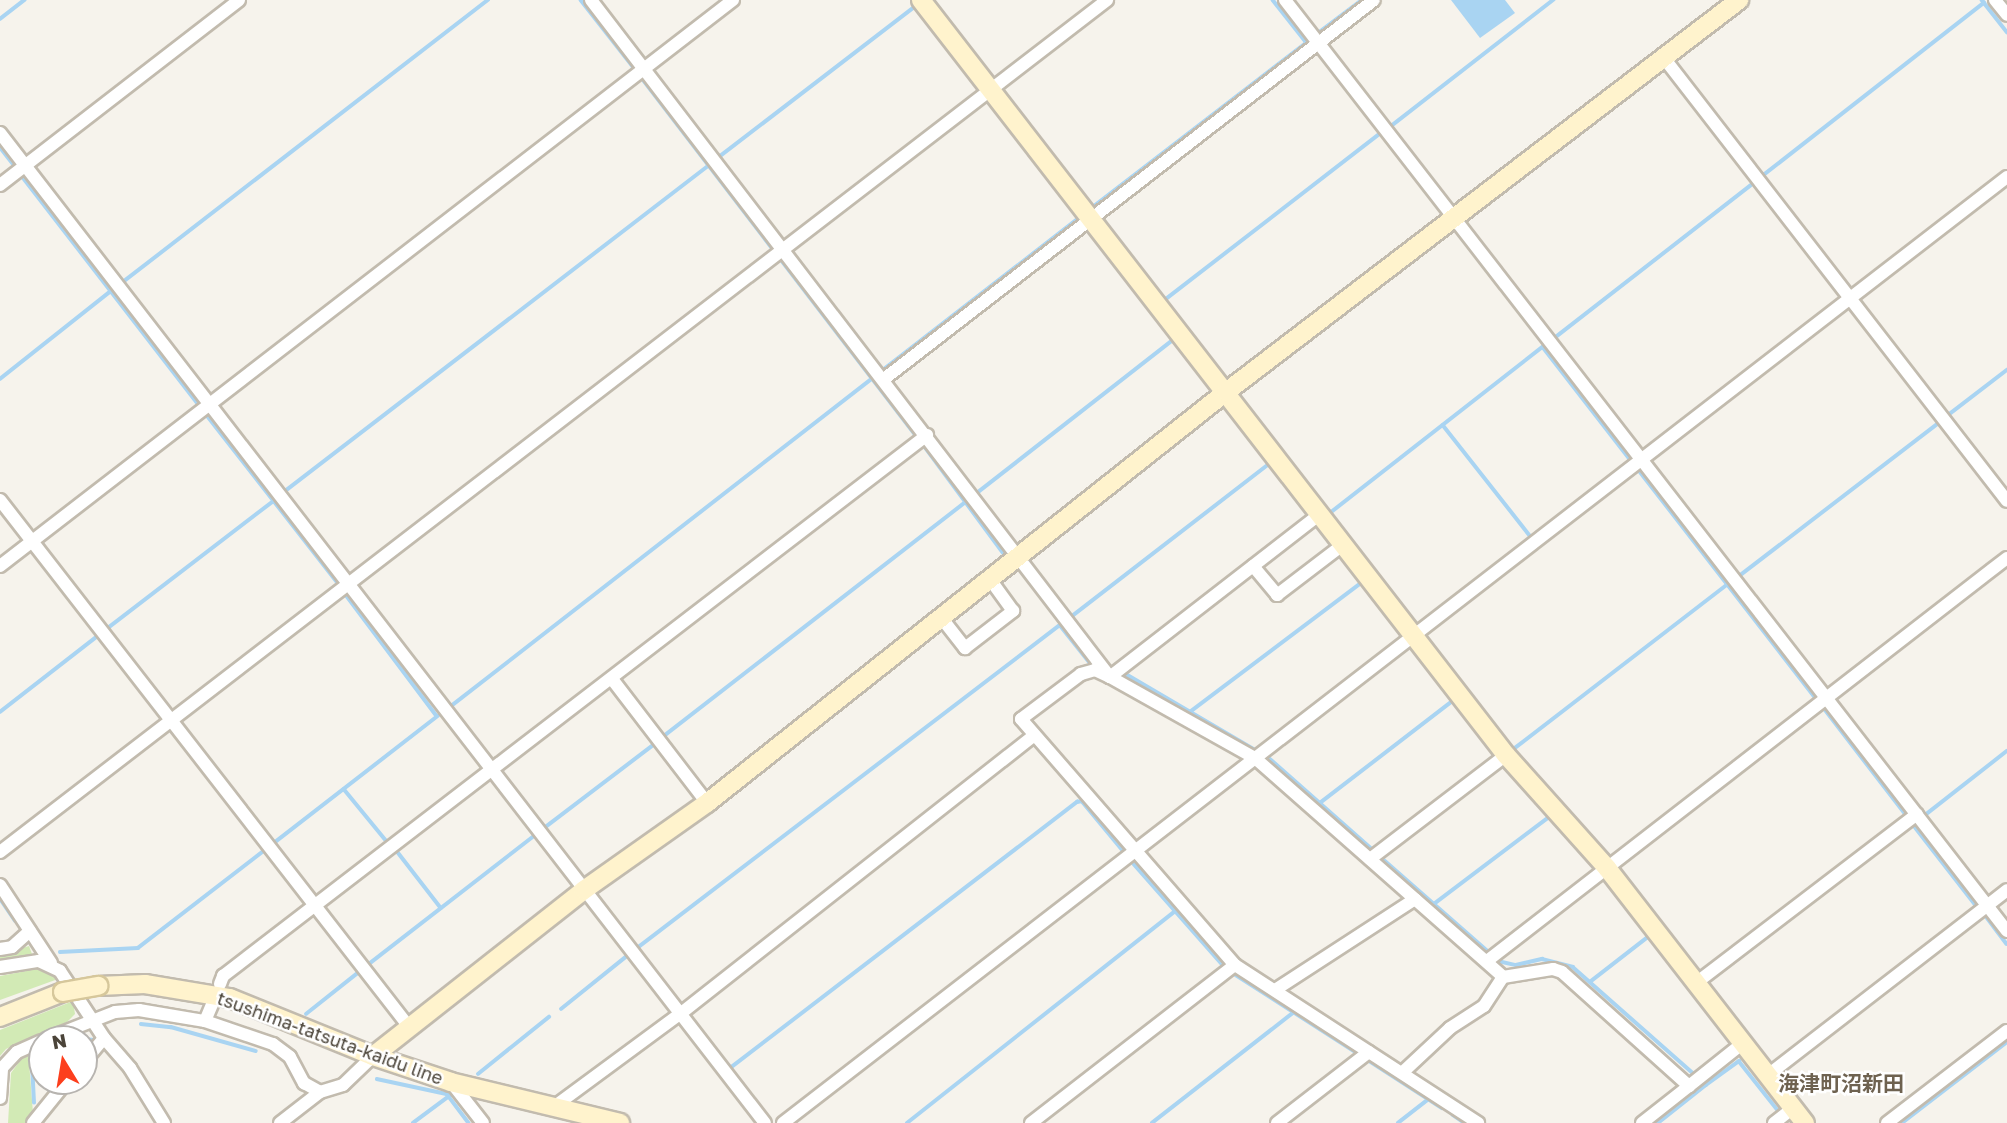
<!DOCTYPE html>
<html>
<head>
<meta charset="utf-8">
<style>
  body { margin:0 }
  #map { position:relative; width:2007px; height:1123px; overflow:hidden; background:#f6f3ec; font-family:"Golos Text","Noto Sans JP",sans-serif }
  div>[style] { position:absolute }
  .green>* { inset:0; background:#d2eab5 }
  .water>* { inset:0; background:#a9d4f2 }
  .stream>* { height:3.5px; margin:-1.75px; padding:0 1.75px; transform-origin:1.75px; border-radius:1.75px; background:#a9d4f2 }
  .roads { filter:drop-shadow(2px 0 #c2bbae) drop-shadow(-2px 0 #c2bbae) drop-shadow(0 2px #c2bbae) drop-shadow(0 -2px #c2bbae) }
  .street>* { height:12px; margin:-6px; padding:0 6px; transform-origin:6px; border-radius:6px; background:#fff }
  .secondary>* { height:18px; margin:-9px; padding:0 9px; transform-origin:9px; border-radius:9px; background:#fff3cd }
  .bridges { filter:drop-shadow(2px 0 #d6c79b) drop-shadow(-2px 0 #d6c79b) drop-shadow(0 2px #d6c79b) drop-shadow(0 -2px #d6c79b) }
  .secondary-bridge>* { height:18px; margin:-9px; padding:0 9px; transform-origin:9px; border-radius:9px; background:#fff3cd }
  span { translate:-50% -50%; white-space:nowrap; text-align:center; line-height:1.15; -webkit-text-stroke:5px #fff; paint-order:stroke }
  .street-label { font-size:18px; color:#4b4439 }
  .quarter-label { font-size:21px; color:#6e6250; font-weight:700 }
  .north { position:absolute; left:28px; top:1025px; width:70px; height:70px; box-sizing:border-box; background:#fff; border:2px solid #b7b4b0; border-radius:50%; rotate:349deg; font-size:19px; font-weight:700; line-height:28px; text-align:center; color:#4b4439 }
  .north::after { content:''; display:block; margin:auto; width:24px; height:32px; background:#fc3f1d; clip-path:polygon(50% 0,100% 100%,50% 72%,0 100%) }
</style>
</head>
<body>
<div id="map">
  <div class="green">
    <div style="clip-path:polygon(29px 946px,32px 954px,0 959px,0 955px)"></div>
    <div style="clip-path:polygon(42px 968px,58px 979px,0 1000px,0 976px)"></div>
    <div style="clip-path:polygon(73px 1001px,75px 1014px,67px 1022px,6px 1049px,0 1056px,0 1030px)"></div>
    <div style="clip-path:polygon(42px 1049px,42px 1056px,29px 1062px,33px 1113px,29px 1123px,8px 1123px,11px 1073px,22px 1058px)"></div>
  </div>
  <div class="water">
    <div style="clip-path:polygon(1451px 0,1505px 0,1515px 13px,1480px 38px)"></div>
  </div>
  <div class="stream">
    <div style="left:581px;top:0;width:88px;rotate:52deg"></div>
    <div style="left:1273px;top:0;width:55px;rotate:51.7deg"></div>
    <div style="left:1982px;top:0;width:41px;rotate:52deg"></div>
    <div style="left:0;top:19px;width:31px;rotate:-38deg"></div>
    <div style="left:1317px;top:34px;width:56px;rotate:-37.1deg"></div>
    <div style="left:641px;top:77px;width:217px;rotate:52.5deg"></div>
    <div style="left:1390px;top:127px;width:207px;rotate:-37.9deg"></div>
    <div style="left:0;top:147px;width:24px;rotate:52deg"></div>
    <div style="left:719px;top:157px;width:250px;rotate:-37.5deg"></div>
    <div style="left:22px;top:176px;width:291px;rotate:52.3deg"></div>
    <div style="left:1761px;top:177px;width:283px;rotate:-38deg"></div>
    <div style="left:1093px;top:207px;width:274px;rotate:-37.6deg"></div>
    <div style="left:779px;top:257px;width:227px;rotate:52.5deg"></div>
    <div style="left:123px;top:282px;width:461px;rotate:-37.7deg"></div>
    <div style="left:1166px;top:299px;width:273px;rotate:-37.7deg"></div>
    <div style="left:1552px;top:340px;width:256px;rotate:-37.9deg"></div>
    <div style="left:1543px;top:347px;width:142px;rotate:52.2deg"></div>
    <div style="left:883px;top:370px;width:248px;rotate:-37.8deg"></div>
    <div style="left:0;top:379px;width:142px;rotate:-38.4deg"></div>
    <div style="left:206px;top:414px;width:214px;rotate:52deg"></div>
    <div style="left:1947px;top:416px;width:76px;rotate:-37.5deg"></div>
    <div style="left:1443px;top:425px;width:142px;rotate:51.8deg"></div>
    <div style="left:925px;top:447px;width:134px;rotate:53.5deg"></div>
    <div style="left:1638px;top:469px;width:292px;rotate:52.2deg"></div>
    <div style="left:284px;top:492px;width:540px;rotate:-37.55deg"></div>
    <div style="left:977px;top:493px;width:249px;rotate:-38deg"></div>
    <div style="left:1330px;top:513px;width:274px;rotate:-38deg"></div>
    <div style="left:1738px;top:577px;width:255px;rotate:-37.5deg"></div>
    <div style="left:346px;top:595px;width:151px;rotate:53.1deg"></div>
    <div style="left:1071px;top:617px;width:250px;rotate:-37.7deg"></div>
    <div style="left:108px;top:628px;width:210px;rotate:-37.5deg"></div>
    <div style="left:1126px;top:674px;width:152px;rotate:30.4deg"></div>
    <div style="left:450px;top:707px;width:537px;rotate:-37.89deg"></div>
    <div style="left:1823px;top:707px;width:138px;rotate:52.4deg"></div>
    <div style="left:0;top:712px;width:125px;rotate:-37.9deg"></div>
    <div style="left:1190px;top:712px;width:213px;rotate:-37deg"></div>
    <div style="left:664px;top:736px;width:385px;rotate:-37.8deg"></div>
    <div style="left:1515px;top:748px;width:269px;rotate:-37.6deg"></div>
    <div style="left:1268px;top:757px;width:140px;rotate:41.5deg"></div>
    <div style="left:344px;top:789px;width:71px;rotate:50.7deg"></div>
    <div style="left:1320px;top:803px;width:164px;rotate:-37.6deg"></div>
    <div style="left:1924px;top:816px;width:105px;rotate:-38.1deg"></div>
    <div style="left:1912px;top:823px;width:108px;rotate:52.2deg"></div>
    <div style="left:543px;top:829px;width:137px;rotate:-37.3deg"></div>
    <div style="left:274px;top:843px;width:207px;rotate:-37.8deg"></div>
    <div style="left:397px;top:851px;width:72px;rotate:52.3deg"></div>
    <div style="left:1383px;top:859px;width:142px;rotate:41.3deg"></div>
    <div style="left:1134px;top:864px;width:136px;rotate:48.6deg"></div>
    <div style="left:0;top:898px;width:27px;rotate:56deg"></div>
    <div style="left:1434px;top:904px;width:144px;rotate:-37.1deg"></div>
    <div style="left:1985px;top:915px;width:36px;rotate:53deg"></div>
    <div style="left:636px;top:949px;width:534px;rotate:-37.39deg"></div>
    <div style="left:1060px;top:625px;width:50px;rotate:51.5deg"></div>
    <div style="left:60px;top:952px;width:78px;rotate:-2.9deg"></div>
    <div style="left:138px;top:948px;width:160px;rotate:-37.7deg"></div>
    <div style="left:1498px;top:961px;width:18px;rotate:13deg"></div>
    <div style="left:1516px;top:965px;width:27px;rotate:-13deg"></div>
    <div style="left:1542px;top:959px;width:32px;rotate:14deg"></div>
    <div style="left:1573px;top:967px;width:162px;rotate:41.5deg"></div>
    <div style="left:369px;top:964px;width:209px;rotate:-37.8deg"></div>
    <div style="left:1236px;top:975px;width:148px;rotate:32.8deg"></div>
    <div style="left:1590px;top:982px;width:75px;rotate:-37.9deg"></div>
    <div style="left:1708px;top:982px;width:153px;rotate:-37.5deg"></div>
    <div style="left:561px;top:1009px;width:85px;rotate:-38.8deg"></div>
    <div style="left:306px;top:1014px;width:68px;rotate:-38.4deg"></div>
    <div style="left:141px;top:1024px;width:30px;rotate:6deg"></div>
    <div style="left:171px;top:1027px;width:88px;rotate:15.8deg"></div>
    <div style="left:84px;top:1039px;width:10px;rotate:6deg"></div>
    <div style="left:1368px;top:1060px;width:88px;rotate:33deg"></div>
    <div style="left:729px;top:1069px;width:439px;rotate:-37.5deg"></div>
    <div style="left:1077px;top:802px;width:5px;rotate:-11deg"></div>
    <div style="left:1082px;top:801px;width:69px;rotate:50.3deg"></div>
    <div style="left:478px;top:1074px;width:91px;rotate:-38.8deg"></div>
    <div style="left:377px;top:1079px;width:72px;rotate:12.1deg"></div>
    <div style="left:447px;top:1094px;width:36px;rotate:53deg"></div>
    <div style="left:1703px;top:1082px;width:4px;rotate:45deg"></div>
    <div style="left:1706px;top:1085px;width:41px;rotate:-36deg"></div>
    <div style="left:1739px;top:1061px;width:66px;rotate:51.7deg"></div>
    <div style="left:34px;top:1103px;width:40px;rotate:-92.9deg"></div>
    <div style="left:32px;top:1063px;width:11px;rotate:-27deg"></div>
    <div style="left:1453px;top:1115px;width:14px;rotate:34deg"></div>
    <div style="left:413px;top:1123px;width:49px;rotate:-36.6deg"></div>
    <div style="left:907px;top:1123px;width:340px;rotate:-38.3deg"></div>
    <div style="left:1152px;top:1123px;width:180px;rotate:-38deg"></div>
    <div style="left:1398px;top:1123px;width:39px;rotate:-38deg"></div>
    <div style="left:1658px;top:1123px;width:61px;rotate:-38.4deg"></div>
    <div style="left:1902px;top:1123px;width:133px;rotate:-37.6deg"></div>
  </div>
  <div class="roads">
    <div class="street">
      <div style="left:591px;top:0;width:853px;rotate:52.53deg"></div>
      <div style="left:1110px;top:677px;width:166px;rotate:29.2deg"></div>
      <div style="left:1255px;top:758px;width:331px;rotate:41.4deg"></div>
      <div style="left:1503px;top:977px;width:51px;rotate:-9.1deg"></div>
      <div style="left:1553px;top:969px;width:9px;rotate:18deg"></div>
      <div style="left:1562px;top:972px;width:171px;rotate:41.9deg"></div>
      <div style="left:1689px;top:1086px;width:69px;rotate:-38.5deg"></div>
      <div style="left:1285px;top:0;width:1178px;rotate:52.21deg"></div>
      <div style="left:1995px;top:0;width:19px;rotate:51deg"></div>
      <div style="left:1664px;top:58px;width:560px;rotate:52.25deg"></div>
      <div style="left:0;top:133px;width:1251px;rotate:52.31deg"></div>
      <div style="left:0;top:185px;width:302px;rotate:-37.7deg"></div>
      <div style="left:884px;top:379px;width:619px;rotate:-37.72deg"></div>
      <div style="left:0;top:500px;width:668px;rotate:52.17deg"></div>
      <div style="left:1320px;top:514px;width:266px;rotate:142.2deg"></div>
      <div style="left:1110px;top:677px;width:17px;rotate:-155deg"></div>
      <div style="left:1095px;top:670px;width:15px;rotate:164deg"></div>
      <div style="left:1081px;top:674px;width:75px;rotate:143.1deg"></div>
      <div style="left:1021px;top:719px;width:326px;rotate:49deg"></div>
      <div style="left:1235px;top:965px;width:290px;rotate:33deg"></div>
      <div style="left:0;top:566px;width:926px;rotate:-37.67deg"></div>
      <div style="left:1253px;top:566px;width:38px;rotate:50deg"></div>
      <div style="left:1277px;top:595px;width:84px;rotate:-37.3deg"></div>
      <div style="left:940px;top:616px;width:41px;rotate:52deg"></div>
      <div style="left:965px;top:648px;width:61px;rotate:-37.6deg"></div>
      <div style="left:1013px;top:611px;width:41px;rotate:-126deg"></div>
      <div style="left:612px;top:679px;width:156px;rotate:52.5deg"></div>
      <div style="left:0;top:852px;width:1397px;rotate:-37.58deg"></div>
      <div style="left:1370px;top:859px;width:171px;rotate:-37.4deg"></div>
      <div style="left:0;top:885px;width:93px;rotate:56.8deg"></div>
      <div style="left:0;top:949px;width:12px;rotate:-9deg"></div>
      <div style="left:12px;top:947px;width:24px;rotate:-42deg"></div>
      <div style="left:1487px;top:961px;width:658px;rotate:-37.78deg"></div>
      <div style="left:0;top:967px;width:39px;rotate:-9deg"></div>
      <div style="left:39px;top:961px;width:23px;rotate:25deg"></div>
      <div style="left:60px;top:971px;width:80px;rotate:56.7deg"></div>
      <div style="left:104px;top:1038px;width:40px;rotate:49deg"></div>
      <div style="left:130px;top:1068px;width:65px;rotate:58.3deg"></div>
      <div style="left:1696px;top:983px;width:278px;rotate:-37.4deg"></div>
      <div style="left:220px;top:984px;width:9px;rotate:-69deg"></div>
      <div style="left:223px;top:976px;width:888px;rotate:-37.54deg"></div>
      <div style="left:1275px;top:990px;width:167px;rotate:-33deg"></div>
      <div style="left:205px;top:1021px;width:21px;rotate:-67deg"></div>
      <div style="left:46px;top:1039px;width:74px;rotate:-21.4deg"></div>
      <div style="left:115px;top:1012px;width:24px;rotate:-5deg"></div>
      <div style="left:139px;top:1010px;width:67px;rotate:9.5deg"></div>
      <div style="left:205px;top:1021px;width:72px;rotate:18.7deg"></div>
      <div style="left:273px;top:1044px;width:21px;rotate:37deg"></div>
      <div style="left:290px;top:1057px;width:30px;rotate:62deg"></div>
      <div style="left:304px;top:1083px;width:18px;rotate:29deg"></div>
      <div style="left:320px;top:1092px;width:24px;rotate:-17deg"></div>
      <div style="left:343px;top:1085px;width:42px;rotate:-44deg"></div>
      <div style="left:84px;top:1062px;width:31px;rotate:-50deg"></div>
      <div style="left:1403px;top:1072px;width:64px;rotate:-43.1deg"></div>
      <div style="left:1450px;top:1028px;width:40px;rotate:-32.9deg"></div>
      <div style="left:1484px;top:1006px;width:35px;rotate:-57deg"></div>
      <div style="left:1768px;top:1075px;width:302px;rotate:-37.7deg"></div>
      <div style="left:451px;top:1082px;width:52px;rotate:52deg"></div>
      <div style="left:0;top:1098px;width:30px;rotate:-86deg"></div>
      <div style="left:2px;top:1068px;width:22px;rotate:-47deg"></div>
      <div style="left:17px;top:1052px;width:27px;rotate:-24deg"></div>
      <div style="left:555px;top:1106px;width:155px;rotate:-36.4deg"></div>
      <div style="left:680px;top:1014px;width:451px;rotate:-38.2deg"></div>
      <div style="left:33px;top:1123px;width:54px;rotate:-51deg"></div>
      <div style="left:280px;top:1123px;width:51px;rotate:-37.8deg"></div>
      <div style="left:783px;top:1123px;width:1547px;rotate:-37.7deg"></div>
      <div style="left:1031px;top:1123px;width:258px;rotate:-37.8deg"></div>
      <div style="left:1277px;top:1123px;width:116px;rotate:-37.7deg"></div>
      <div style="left:1642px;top:1123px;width:60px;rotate:-38.2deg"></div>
      <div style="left:1774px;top:1123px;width:24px;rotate:-38deg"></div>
      <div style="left:1887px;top:1123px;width:151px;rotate:-37.5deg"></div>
    </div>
    <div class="secondary">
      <div style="left:921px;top:0;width:955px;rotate:52.23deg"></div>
      <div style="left:1506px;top:755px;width:152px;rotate:48.2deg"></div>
      <div style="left:1607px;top:868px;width:323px;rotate:52.2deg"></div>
      <div style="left:98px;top:986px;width:47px;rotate:-2.4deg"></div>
      <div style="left:145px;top:984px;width:86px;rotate:9.4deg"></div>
      <div style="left:230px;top:998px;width:154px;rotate:22.1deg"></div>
      <div style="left:373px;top:1056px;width:82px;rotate:18.4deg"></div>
      <div style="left:451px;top:1082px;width:174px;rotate:13.6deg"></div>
      <div style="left:0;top:1017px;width:68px;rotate:-21.6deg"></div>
      <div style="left:373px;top:1056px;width:268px;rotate:-38.2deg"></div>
      <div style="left:584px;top:890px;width:151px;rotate:-35.3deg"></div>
      <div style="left:707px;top:803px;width:662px;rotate:-38.38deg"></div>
      <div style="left:1226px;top:392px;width:646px;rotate:-37.38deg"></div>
    </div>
  </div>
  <div class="bridges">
    <div class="secondary-bridge">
      <div style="left:63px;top:992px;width:36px;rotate:-10deg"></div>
    </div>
  </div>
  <div class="street-label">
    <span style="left:330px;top:1038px;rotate:20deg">tsushima-tatsuta-kaidu line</span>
  </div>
  <div class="quarter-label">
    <span style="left:1841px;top:1083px">海津町沼新田</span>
  </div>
  <div class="north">N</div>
</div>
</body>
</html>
